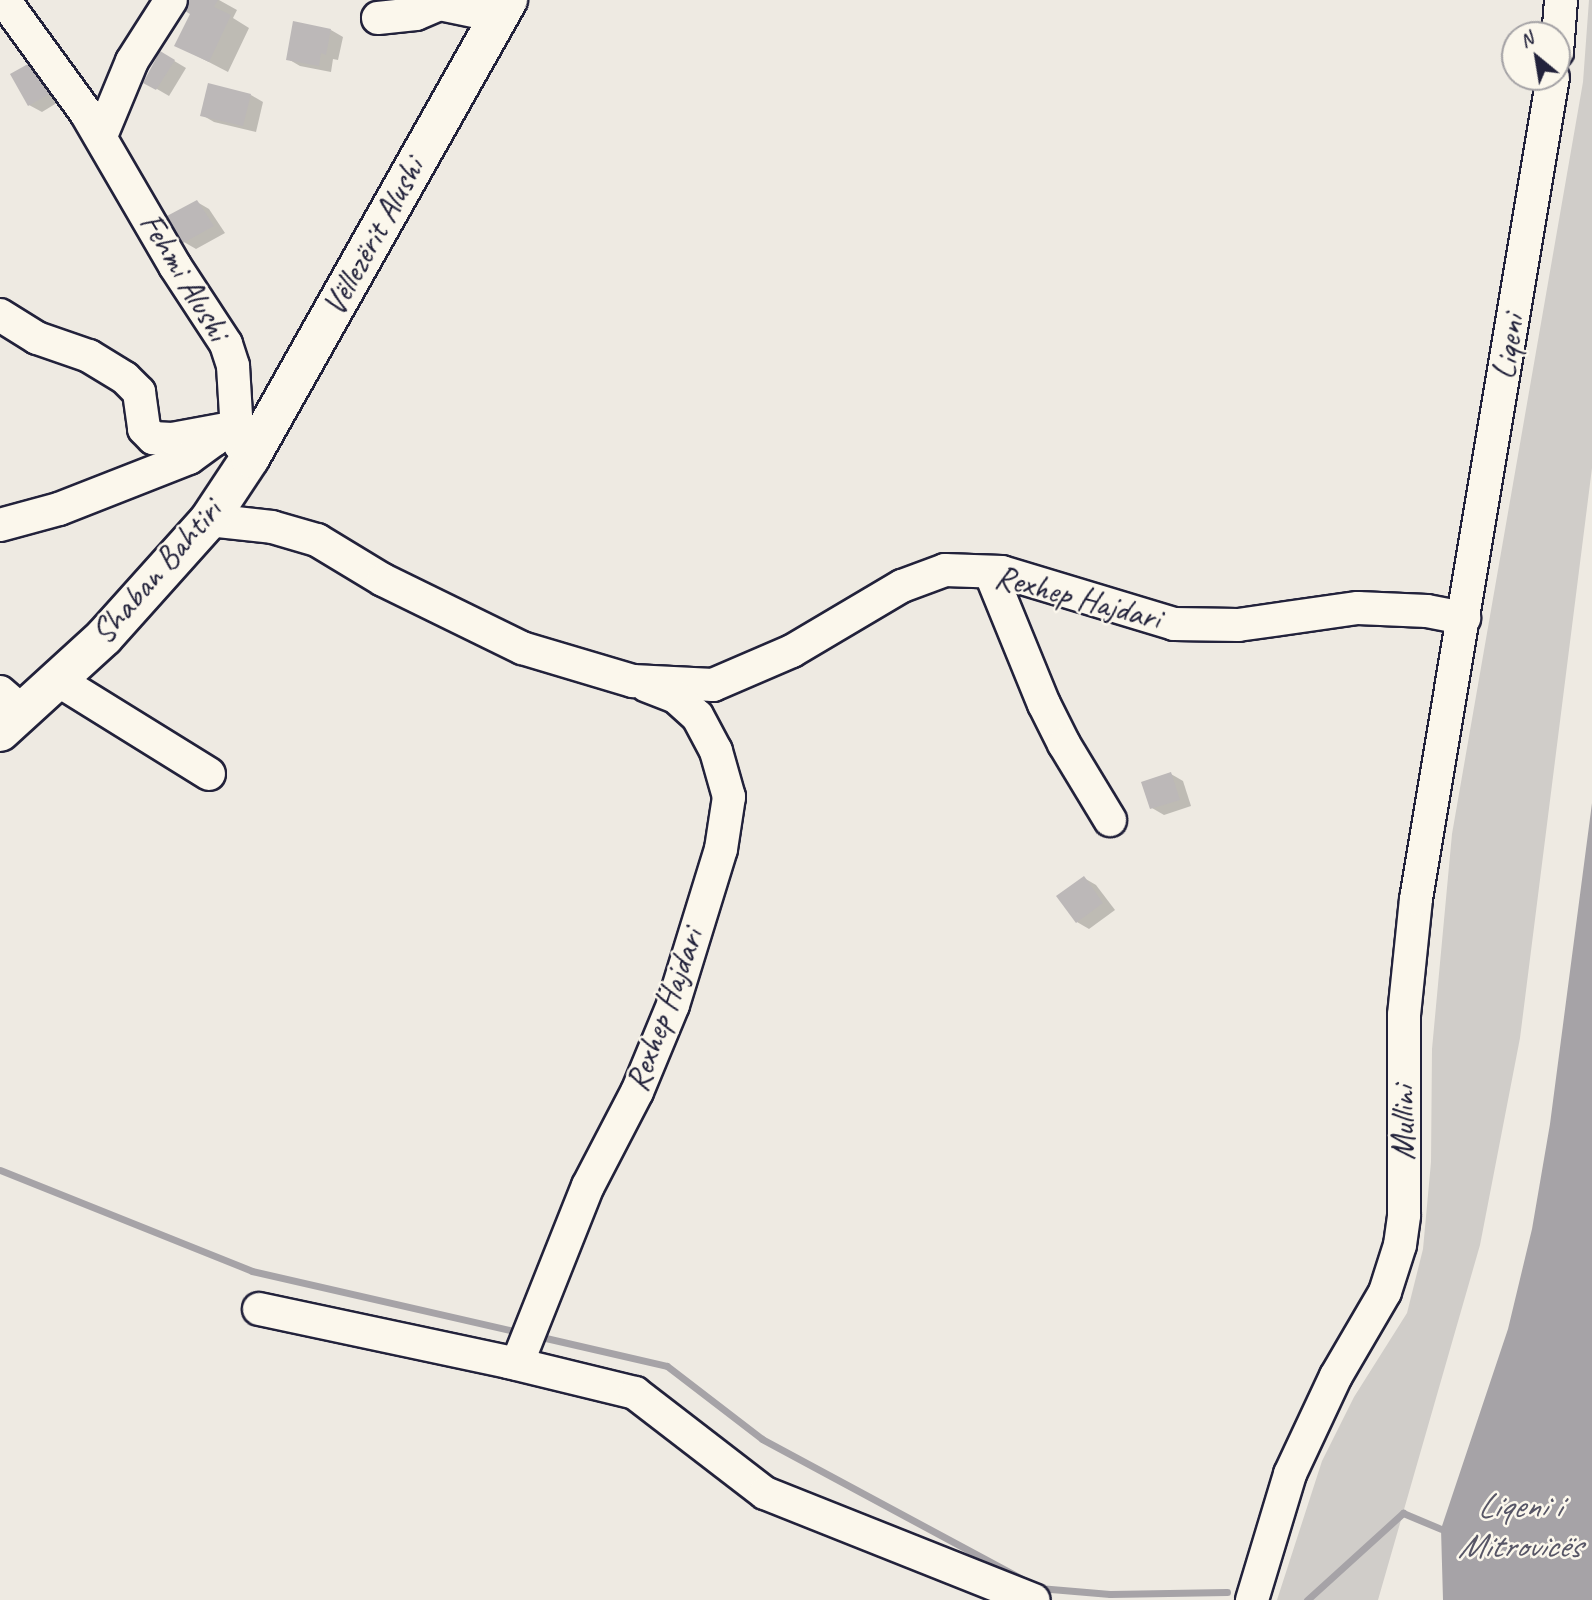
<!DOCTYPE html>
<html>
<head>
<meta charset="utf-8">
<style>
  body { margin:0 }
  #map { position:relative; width:1592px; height:1600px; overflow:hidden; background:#eeeae2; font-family:Caveat,sans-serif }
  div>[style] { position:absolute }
  .green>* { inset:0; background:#d0cdc9 }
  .water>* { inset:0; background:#a6a3a7 }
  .shadow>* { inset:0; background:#0003 }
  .stream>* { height:7px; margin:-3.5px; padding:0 3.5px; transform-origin:3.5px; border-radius:3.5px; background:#a6a3a7 }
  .building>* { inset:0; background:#bcb8b8 }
  .roads { filter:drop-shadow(2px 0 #22223b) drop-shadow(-2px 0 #22223b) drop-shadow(0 2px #22223b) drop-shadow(0 -2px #22223b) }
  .minor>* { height:32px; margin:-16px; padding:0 16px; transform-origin:16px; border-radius:16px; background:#fbf7ec }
  .major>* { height:38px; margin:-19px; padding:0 19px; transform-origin:19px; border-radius:19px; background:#fbf7ec }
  span { translate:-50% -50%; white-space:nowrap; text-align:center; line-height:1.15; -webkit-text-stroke:5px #fbf7ec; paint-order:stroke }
  .street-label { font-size:33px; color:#22223b }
  .water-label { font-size:35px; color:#575666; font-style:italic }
  .north { position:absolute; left:1501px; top:21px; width:70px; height:70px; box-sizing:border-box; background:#fbf7ec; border:2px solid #a4a2a5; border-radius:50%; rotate:330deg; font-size:19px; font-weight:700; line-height:28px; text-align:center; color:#22223b }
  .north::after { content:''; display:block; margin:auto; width:24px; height:32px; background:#22223b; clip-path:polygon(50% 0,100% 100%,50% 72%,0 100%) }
</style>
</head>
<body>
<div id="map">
  <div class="green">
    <div style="clip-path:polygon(1589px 0,1592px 0,1592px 468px,1520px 1038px,1480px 1245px,1378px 1600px,1277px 1600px,1322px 1461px,1354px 1397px,1407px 1313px,1423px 1249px,1431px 1162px,1432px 1049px,1452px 834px,1583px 82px)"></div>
  </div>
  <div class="water">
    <div style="clip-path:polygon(1592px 803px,1592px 1600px,1443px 1600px,1441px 1529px,1508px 1329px,1532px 1229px,1550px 1124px)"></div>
  </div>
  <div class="shadow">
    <div style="clip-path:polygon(191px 0,219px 0,237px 10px,233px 18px,249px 28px,228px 72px,176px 45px,192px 13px)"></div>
    <div style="clip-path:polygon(331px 30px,343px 37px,338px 60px,333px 59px,331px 72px,300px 66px,288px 59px)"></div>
    <div style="clip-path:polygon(161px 53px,186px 68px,169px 96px,145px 82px)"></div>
    <div style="clip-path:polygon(28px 66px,40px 73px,60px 101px,42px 112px,29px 105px)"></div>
    <div style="clip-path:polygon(251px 95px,263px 102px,256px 132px,214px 122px,202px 115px)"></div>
    <div style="clip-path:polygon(197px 202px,209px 209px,225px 233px,196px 249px,184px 242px)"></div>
    <div style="clip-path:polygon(1171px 774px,1183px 781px,1191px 806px,1164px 815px,1152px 808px)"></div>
    <div style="clip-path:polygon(1084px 878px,1096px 885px,1115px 910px,1089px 929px,1077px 922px)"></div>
  </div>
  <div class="stream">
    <div style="left:0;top:1170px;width:271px;rotate:21.8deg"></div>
    <div style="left:252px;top:1271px;width:277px;rotate:12.9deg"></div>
    <div style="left:537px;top:1336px;width:133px;rotate:13deg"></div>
    <div style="left:667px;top:1366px;width:120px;rotate:37.5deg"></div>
    <div style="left:762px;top:1439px;width:302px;rotate:28.3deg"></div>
    <div style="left:1039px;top:1588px;width:71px;rotate:4.8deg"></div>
    <div style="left:1110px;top:1594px;width:117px;rotate:-1deg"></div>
    <div style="left:1307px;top:1600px;width:130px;rotate:-42.2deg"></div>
    <div style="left:1403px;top:1513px;width:41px;rotate:22.8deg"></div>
  </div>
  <div class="building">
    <div style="clip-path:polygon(189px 0,218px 0,214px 7px,231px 15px,209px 62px,174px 46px,190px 14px,185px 11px)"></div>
    <div style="clip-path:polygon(293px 21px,331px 29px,326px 55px,321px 53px,319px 66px,286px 60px)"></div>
    <div style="clip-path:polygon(160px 51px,175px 60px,156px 90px,143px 83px)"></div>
    <div style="clip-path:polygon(28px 64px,49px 94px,28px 106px,10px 74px)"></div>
    <div style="clip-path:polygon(208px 83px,251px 94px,243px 126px,200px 116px)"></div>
    <div style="clip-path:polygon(197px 200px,214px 226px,183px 243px,167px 216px)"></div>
    <div style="clip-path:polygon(1171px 772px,1180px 800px,1150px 809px,1141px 782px)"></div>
    <div style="clip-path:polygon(1084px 876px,1103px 903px,1076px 923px,1056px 896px)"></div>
  </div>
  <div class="roads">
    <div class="minor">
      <div style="left:4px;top:0;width:140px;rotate:54deg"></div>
      <div style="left:86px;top:113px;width:177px;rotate:59.8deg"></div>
      <div style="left:175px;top:266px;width:93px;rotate:56.8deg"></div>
      <div style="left:226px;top:344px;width:23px;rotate:72deg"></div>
      <div style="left:233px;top:366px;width:66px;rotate:86.5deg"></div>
      <div style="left:237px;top:432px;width:13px;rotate:77deg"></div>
      <div style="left:240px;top:445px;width:16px;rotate:52deg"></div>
      <div style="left:378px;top:18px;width:38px;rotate:-6deg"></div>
      <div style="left:416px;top:14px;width:26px;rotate:-23deg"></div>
      <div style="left:440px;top:4px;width:59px;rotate:11.7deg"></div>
      <div style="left:1557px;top:52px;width:52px;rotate:-85.6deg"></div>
      <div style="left:101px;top:136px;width:81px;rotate:-67.5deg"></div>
      <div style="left:132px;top:61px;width:72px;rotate:-57.4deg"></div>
      <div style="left:0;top:315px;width:44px;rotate:31.9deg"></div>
      <div style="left:37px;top:338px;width:55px;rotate:19.1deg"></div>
      <div style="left:89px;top:356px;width:42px;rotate:31.4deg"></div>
      <div style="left:125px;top:378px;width:20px;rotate:45deg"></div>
      <div style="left:139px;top:392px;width:37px;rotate:82deg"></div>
      <div style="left:144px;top:429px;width:13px;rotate:45deg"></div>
      <div style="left:153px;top:438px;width:19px;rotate:3deg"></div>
      <div style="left:172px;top:439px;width:66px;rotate:-10.5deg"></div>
      <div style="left:209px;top:520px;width:63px;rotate:6.3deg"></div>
      <div style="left:272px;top:527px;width:47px;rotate:16.1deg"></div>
      <div style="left:317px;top:540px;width:77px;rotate:31.2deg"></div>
      <div style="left:383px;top:580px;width:155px;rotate:26.1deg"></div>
      <div style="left:522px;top:648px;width:116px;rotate:16.6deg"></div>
      <div style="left:633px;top:681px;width:80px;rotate:2.9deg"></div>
      <div style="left:713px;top:685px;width:86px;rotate:-23.3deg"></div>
      <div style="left:792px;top:651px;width:128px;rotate:-30.6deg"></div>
      <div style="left:902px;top:586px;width:46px;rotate:-20.4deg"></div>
      <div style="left:945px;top:570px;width:57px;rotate:2deg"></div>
      <div style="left:1002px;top:572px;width:180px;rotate:16.8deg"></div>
      <div style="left:1174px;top:624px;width:64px;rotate:0.9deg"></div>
      <div style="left:1238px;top:625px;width:121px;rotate:-8.1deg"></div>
      <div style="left:1358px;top:608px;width:69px;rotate:2.5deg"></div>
      <div style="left:1427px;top:611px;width:38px;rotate:11deg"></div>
      <div style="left:0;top:525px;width:61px;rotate:-15.2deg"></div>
      <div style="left:59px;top:509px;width:140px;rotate:-21.4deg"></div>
      <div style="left:189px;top:458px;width:31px;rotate:-36deg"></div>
      <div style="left:214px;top:440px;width:9px;rotate:-58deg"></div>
      <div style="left:990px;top:572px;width:143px;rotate:67.8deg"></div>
      <div style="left:1044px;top:704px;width:45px;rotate:63.4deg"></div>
      <div style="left:1064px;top:744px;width:89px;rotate:58.8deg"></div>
      <div style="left:56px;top:679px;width:180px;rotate:31.8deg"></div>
      <div style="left:0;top:692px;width:29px;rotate:41deg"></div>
      <div style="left:259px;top:1309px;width:255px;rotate:12deg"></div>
      <div style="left:508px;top:1362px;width:131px;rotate:13.7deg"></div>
      <div style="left:635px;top:1393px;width:164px;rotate:37.6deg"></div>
      <div style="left:765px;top:1493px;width:289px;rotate:21.7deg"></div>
      <div style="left:517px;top:1364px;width:192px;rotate:-68.3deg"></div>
      <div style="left:588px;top:1186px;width:106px;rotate:-62.5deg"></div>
      <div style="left:637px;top:1092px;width:94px;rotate:-67.5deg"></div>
      <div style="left:673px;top:1005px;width:163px;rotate:-72.9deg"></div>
      <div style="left:721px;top:849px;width:53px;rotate:-81.3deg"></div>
      <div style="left:729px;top:797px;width:48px;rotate:-105.8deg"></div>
      <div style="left:716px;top:751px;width:40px;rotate:-118deg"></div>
      <div style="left:697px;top:716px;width:28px;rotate:-138deg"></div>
      <div style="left:676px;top:697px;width:31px;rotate:-159deg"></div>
      <div style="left:1252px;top:1600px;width:132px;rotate:-73.2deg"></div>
      <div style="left:1290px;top:1474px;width:108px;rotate:-64.9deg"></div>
      <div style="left:1336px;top:1376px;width:97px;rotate:-59.7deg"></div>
      <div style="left:1385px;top:1292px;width:49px;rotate:-72.3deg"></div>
      <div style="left:1400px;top:1245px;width:30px;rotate:-82deg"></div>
      <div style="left:1404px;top:1215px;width:200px;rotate:-90deg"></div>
      <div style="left:1404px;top:1015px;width:117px;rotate:-84.1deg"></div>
      <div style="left:1416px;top:899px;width:833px;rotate:-80.54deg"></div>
    </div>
    <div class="major">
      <div style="left:0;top:732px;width:141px;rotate:-42.4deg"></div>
      <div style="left:104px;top:637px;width:157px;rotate:-48.1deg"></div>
      <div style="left:209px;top:520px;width:74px;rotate:-56.5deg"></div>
      <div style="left:250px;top:458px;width:526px;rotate:-60.61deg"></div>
    </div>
  </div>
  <div class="street-label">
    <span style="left:374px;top:237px;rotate:-61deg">Vëllezërit Alushi</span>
    <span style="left:184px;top:277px;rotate:59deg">Fehmi Alushi</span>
    <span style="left:1509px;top:347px;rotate:-81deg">Liqeni</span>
    <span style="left:157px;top:572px;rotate:-49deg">Shaban Bahtiri</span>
    <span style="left:1078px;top:598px;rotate:15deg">Rexhep Hajdari</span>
    <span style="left:665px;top:1010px;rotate:-70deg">Rexhep Hajdari</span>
    <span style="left:1404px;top:1123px;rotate:-90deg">Mullini</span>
  </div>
  <div class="water-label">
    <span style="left:1519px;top:1526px">Liqeni i<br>Mitrovicës</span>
  </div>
  <div class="north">N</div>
</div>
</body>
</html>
